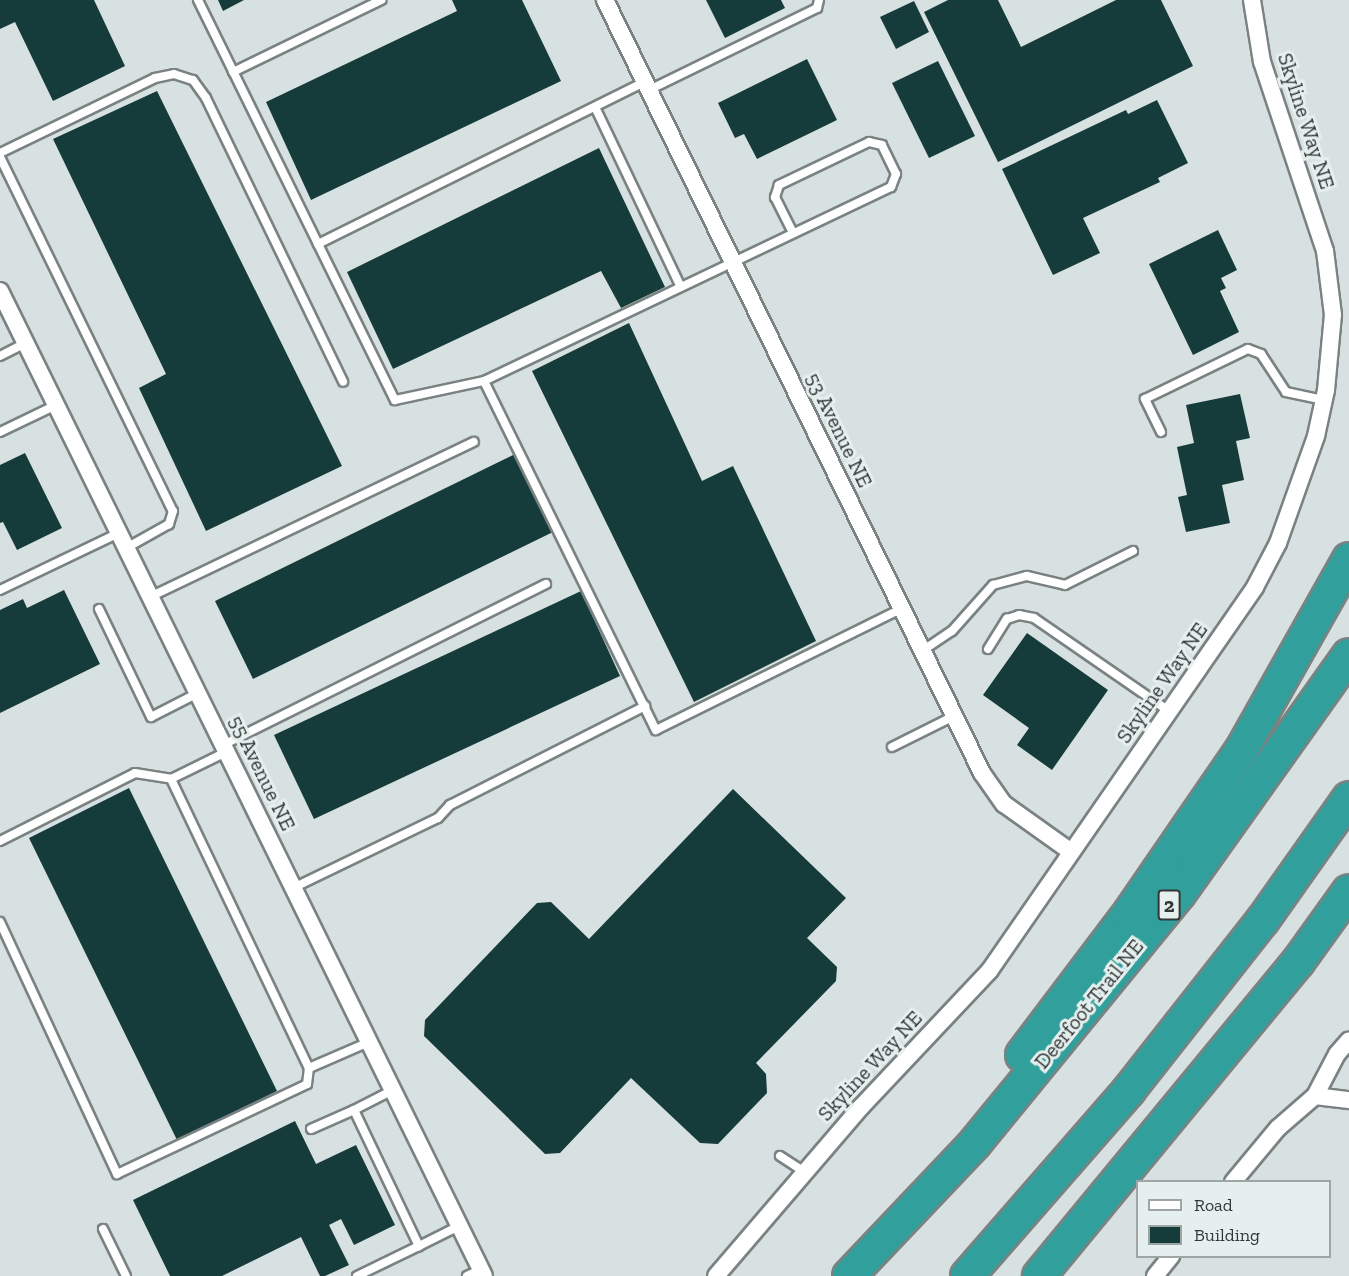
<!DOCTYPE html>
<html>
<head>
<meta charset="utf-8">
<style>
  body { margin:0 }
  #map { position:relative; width:1349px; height:1276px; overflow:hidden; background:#d8e1e1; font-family:"Zilla Slab",serif }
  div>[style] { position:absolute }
  .building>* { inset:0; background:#153c3a }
  .roads { filter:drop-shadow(2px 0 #7a8282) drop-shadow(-2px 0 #7a8282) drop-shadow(0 2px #7a8282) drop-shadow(0 -2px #7a8282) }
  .lane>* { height:8px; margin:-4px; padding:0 4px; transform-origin:4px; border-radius:4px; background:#fff }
  .street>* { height:16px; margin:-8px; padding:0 8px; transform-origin:8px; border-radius:8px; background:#fff }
  .highway>* { height:32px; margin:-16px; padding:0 16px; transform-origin:16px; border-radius:16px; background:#31a09c }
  span { translate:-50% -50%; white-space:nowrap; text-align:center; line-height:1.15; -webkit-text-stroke:6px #e5efee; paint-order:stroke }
  .shield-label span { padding:2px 4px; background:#e5efee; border:2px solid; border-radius:4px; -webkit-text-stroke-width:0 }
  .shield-label { font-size:20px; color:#343737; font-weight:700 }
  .street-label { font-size:21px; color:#343737 }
  .legend { position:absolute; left:1136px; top:1180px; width:195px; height:78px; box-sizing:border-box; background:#e5efee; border:2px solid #9ea5a5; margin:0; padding:8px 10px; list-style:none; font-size:18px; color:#343737 }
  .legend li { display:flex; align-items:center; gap:12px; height:30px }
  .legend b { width:30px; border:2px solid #9ea5a5 }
</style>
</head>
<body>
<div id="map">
  <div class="building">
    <div style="clip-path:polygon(0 0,94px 0,125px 66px,53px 101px,15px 22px,0 29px)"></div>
    <div style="clip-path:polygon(218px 0,244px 0,223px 11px)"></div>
    <div style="clip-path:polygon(452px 0,522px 0,561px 81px,311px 200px,266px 102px,457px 11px)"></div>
    <div style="clip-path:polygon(706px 0,781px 0,785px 8px,725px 38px)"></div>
    <div style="clip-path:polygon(948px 0,998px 0,1021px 47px,1116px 0,1161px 0,1193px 66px,998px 162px,924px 12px)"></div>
    <div style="clip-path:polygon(914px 1px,929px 32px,896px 49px,880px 17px)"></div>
    <div style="clip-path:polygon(807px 59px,837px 120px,757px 159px,744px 134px,735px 138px,718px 103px)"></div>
    <div style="clip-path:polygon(938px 61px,975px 136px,929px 158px,892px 83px)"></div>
    <div style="clip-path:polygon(157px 91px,342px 466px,206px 531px,139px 388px,166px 374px,53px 139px)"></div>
    <div style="clip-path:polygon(1157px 100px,1188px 163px,1158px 178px,1160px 182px,1083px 218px,1100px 253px,1053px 275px,1002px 169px,1126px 110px,1128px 114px)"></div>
    <div style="clip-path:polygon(599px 148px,665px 287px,621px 308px,601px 271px,393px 369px,347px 272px)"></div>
    <div style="clip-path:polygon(1218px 230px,1237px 270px,1221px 278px,1226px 288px,1220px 291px,1239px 332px,1193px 355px,1149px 264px)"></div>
    <div style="clip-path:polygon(629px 323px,702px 481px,733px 466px,816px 641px,694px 702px,532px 371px)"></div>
    <div style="clip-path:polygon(1240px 394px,1250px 438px,1236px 441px,1244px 480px,1222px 485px,1230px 523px,1186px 532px,1178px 497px,1187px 495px,1177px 447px,1194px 443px,1186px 405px)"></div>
    <div style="clip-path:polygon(519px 452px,555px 531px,253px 679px,215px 601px)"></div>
    <div style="clip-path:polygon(25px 453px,62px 528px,17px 550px,3px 522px,0 523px,0 465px)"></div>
    <div style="clip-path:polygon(64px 590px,100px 664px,0 713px,0 610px,23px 599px,27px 608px)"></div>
    <div style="clip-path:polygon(581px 591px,620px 676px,314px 819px,274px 735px)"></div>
    <div style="clip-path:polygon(1027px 633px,1108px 690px,1052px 770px,1017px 745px,1029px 728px,983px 695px)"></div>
    <div style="clip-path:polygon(129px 788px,277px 1091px,177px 1140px,29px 838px)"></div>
    <div style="clip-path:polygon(733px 789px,846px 898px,807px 938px,837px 967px,836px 981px,756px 1063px,766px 1074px,767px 1093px,718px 1144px,700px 1143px,631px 1078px,560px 1153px,545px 1154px,424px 1036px,425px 1020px,537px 903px,551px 902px,589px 939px)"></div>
    <div style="clip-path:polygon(295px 1121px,316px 1164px,356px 1145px,395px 1225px,354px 1245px,341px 1219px,329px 1225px,349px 1265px,325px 1276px,320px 1276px,301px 1237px,222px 1276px,170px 1276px,133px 1200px)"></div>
  </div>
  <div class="roads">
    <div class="lane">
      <div style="left:198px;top:0;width:446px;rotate:63.8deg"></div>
      <div style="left:395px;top:400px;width:91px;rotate:-12.1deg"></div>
      <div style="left:484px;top:381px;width:451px;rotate:-25.5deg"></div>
      <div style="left:891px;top:187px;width:14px;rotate:-69deg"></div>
      <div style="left:896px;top:174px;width:32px;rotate:-116deg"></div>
      <div style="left:882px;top:145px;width:13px;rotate:-167deg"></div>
      <div style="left:869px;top:142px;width:100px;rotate:154.5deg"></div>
      <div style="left:779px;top:185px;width:13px;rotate:108deg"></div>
      <div style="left:775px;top:197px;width:40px;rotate:63.4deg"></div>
      <div style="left:233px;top:72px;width:165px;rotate:-25.9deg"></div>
      <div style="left:649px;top:90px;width:187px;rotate:-26deg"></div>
      <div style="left:817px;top:8px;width:8px;rotate:-76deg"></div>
      <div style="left:595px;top:107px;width:199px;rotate:64.5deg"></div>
      <div style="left:0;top:153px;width:172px;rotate:-25.8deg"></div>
      <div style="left:155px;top:78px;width:19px;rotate:-12deg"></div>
      <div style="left:174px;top:74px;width:20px;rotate:18deg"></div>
      <div style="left:193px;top:80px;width:22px;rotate:54deg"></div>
      <div style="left:206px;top:98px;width:315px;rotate:64.2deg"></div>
      <div style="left:0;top:157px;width:394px;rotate:64deg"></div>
      <div style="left:173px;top:511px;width:14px;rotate:107deg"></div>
      <div style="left:169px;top:524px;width:49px;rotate:150.8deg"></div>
      <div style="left:318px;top:244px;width:364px;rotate:-26.4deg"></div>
      <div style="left:0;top:356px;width:29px;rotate:-27deg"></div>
      <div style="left:484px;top:381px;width:389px;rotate:63.8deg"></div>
      <div style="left:656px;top:730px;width:273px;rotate:-26.3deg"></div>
      <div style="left:0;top:432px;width:62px;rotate:-25.7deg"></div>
      <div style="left:1161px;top:432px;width:37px;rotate:-116deg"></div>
      <div style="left:1145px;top:399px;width:114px;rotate:-25.9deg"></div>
      <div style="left:1248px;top:349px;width:14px;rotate:21deg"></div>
      <div style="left:1261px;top:354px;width:45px;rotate:56.7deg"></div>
      <div style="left:1286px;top:392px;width:39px;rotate:12deg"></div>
      <div style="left:0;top:590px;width:132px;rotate:-25.6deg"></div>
      <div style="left:150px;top:597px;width:359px;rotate:-25.6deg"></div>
      <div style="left:99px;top:609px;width:120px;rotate:64.3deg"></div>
      <div style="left:151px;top:717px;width:53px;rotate:-27.1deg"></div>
      <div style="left:988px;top:649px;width:36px;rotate:-58deg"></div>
      <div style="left:1007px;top:619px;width:13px;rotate:-18deg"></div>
      <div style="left:1019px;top:615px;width:15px;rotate:11deg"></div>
      <div style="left:1034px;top:618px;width:164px;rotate:34.6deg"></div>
      <div style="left:922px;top:651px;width:36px;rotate:-34deg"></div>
      <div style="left:952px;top:631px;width:62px;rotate:-48.3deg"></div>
      <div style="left:993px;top:585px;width:35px;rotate:-15deg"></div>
      <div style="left:1027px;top:576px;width:39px;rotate:13deg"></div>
      <div style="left:1065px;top:585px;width:76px;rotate:-26.6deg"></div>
      <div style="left:223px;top:745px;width:361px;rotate:-26.5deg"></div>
      <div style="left:892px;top:747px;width:69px;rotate:-26.6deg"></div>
      <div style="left:171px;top:779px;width:320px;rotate:64.5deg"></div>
      <div style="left:0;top:841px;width:151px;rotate:-26.7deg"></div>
      <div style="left:135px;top:773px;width:36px;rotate:9deg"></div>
      <div style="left:171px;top:779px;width:61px;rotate:-26.1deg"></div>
      <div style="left:293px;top:888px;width:161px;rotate:-25.8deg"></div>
      <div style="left:438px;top:818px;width:18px;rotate:-47deg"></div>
      <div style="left:450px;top:805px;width:219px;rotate:-26.9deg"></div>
      <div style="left:0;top:922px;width:278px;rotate:65.1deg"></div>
      <div style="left:117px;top:1174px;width:210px;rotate:-25.3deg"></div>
      <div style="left:307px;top:1084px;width:16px;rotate:-83deg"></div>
      <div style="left:309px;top:1068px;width:65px;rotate:-23.4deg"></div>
      <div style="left:393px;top:1090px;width:44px;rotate:152.9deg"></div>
      <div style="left:354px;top:1110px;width:151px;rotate:64.5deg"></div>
      <div style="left:419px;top:1246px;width:45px;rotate:-26.6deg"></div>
      <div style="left:311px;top:1129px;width:47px;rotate:-23.8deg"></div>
      <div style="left:780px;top:1156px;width:30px;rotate:33deg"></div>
      <div style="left:103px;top:1229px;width:52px;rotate:63.9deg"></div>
      <div style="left:357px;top:1276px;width:69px;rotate:-25.8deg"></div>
      <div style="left:467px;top:1276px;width:14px;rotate:-25deg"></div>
    </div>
    <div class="street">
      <div style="left:605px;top:0;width:860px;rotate:64deg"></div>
      <div style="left:982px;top:773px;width:38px;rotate:55deg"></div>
      <div style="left:1004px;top:804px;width:81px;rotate:35.5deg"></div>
      <div style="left:0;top:291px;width:1097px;rotate:63.83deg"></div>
      <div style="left:1315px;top:1096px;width:34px;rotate:7deg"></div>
      <div style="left:1233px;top:1182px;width:70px;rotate:-50.2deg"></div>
      <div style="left:1278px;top:1128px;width:49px;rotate:-40.9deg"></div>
      <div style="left:1315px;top:1096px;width:47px;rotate:-62.4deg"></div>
      <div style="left:1337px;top:1054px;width:18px;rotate:-49deg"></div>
      <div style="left:716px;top:1276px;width:223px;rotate:-49.4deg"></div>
      <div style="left:861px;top:1107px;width:188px;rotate:-46.7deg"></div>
      <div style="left:990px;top:970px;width:466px;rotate:-55.3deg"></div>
      <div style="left:1255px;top:587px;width:50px;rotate:-62.4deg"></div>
      <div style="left:1278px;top:543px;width:114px;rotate:-70.4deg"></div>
      <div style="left:1316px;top:436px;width:47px;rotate:-77.7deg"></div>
      <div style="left:1326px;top:390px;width:75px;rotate:-84.7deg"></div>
      <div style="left:1333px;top:315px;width:64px;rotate:-97.1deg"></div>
      <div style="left:1325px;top:251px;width:199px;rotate:-108.4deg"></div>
      <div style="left:1262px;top:62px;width:63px;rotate:-99.2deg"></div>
      <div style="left:1155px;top:1276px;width:26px;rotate:-51deg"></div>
    </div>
    <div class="highway">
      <div style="left:1022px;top:1055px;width:179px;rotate:-52.9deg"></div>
      <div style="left:1130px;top:912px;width:198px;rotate:-55.5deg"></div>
      <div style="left:1242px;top:749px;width:218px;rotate:-60.6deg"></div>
      <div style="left:849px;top:1276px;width:183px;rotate:-46.5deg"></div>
      <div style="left:975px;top:1143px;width:322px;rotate:-50.7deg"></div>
      <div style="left:1179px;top:894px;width:293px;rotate:-54.6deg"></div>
      <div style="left:967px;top:1276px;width:247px;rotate:-48.9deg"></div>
      <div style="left:1129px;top:1090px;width:216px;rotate:-51.8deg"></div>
      <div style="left:1263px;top:920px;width:149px;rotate:-54.8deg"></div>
      <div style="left:1039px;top:1276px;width:407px;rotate:-50.5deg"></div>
      <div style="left:1298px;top:962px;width:87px;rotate:-54.3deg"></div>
    </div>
  </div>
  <div class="shield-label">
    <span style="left:1169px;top:905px">2</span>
  </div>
  <div class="street-label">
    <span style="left:1306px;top:121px;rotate:72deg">Skyline Way NE</span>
    <span style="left:839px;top:430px;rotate:64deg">53 Avenue NE</span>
    <span style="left:1162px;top:683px;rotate:-55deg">Skyline Way NE</span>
    <span style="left:262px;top:773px;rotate:64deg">55 Avenue NE</span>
    <span style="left:1089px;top:1004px;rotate:-51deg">Deerfoot Trail NE</span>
    <span style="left:870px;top:1066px;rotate:-47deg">Skyline Way NE</span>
  </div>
  <ul class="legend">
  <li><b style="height:8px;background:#fff"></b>Road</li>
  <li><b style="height:16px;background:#153c3a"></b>Building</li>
  </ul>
</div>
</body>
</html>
